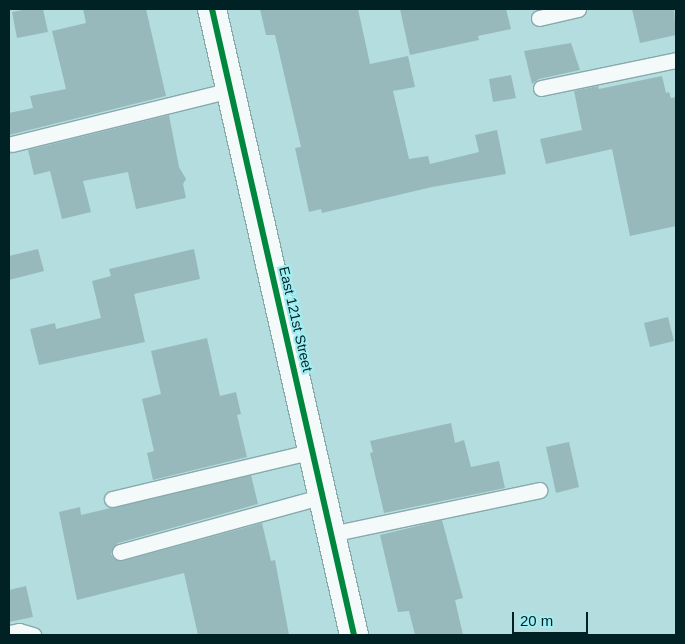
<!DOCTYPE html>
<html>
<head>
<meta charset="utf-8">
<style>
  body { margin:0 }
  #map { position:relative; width:685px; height:644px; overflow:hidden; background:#b3dddf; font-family:Arial,sans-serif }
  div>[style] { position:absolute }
  .building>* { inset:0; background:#98b9bb }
  .roads { filter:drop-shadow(1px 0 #87a9aa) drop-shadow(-1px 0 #87a9aa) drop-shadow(0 1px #87a9aa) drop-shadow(0 -1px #87a9aa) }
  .lane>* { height:15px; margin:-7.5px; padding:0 7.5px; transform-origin:7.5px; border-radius:7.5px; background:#f4fafa }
  .street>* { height:28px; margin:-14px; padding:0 14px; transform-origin:14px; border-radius:14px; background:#f4fafa }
  .cycleway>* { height:6px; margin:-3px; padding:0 3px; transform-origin:3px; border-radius:3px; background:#00873e }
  span { translate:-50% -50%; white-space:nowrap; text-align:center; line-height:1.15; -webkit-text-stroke:4.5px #a0eef2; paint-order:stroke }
  .street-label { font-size:14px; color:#012224 }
  .frame { position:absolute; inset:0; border:10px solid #012224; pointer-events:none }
  .scale { position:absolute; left:512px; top:612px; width:76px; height:22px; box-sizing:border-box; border:2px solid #012224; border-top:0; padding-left:6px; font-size:15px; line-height:18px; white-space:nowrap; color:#012224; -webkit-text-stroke:4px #a0eef2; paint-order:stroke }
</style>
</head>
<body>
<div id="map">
  <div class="building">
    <div style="clip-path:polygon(28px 9px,43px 9px,48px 32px,17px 38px,12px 12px)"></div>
    <div style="clip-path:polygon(83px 9px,146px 9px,166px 96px,9px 135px,9px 113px,33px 108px,30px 96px,66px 89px,52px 31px,86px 23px)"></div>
    <div style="clip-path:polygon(260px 9px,358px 9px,370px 64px,408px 56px,415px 87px,393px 91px,409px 159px,428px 156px,430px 164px,479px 152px,475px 135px,497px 130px,506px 174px,432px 187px,322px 213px,321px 209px,309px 212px,295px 148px,301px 147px,275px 35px,266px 35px)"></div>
    <div style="clip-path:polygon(400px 9px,506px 9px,511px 29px,478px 36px,479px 40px,410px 55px)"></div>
    <div style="clip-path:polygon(632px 9px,674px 9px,676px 35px,640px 43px)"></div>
    <div style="clip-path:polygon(571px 43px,580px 70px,539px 79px,532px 84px,524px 51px)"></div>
    <div style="clip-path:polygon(511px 75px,516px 98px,493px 102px,489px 79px)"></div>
    <div style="clip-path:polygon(662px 76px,666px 93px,669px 92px,671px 98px,676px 97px,676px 226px,630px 236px,612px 149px,546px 164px,540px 139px,582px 130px,574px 91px,598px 86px,599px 89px)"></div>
    <div style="clip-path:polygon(169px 115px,179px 167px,186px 179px,183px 184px,186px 198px,136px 209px,128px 172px,83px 181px,91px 212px,62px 219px,50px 171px,34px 175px,28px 150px)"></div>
    <div style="clip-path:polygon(38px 249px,44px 271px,9px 280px,9px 256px)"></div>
    <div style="clip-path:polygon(194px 249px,200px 279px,134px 294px,145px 342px,39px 365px,30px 329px,55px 323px,56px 329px,101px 318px,92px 281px,111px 276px,109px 269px)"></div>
    <div style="clip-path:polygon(668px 317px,674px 341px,650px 347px,644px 323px)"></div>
    <div style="clip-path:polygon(207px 338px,220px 396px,236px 392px,241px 414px,237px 415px,247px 457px,153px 480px,147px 453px,154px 451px,142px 399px,161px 394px,151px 351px)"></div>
    <div style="clip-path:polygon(451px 423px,455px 443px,464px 440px,471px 467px,499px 461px,505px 488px,384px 513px,370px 453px,373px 452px,370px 441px)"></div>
    <div style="clip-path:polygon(569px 442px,579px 487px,556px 493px,546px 447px)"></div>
    <div style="clip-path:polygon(251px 475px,258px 504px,118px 543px,111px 554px,114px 559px,122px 561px,262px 523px,271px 561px,275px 560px,289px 635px,198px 635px,184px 573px,77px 600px,59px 512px,80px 507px,81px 515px)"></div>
    <div style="clip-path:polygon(442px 520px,463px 598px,455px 600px,463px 635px,415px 635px,409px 611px,398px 612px,380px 535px)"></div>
    <div style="clip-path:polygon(26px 586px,33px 617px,9px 622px,9px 590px)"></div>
  </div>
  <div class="roads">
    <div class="lane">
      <div style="left:539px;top:18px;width:40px;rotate:-13deg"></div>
      <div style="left:541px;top:88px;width:138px;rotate:-11.7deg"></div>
      <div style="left:12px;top:144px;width:226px;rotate:-13.9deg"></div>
      <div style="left:112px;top:499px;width:207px;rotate:-13.4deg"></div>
      <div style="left:331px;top:534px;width:213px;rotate:-11.9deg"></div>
      <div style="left:120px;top:552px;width:211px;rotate:-15.4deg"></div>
      <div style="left:9px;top:633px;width:10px;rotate:-11deg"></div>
      <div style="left:19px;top:631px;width:15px;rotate:16deg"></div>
    </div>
    <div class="street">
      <div style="left:212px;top:9px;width:642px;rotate:77.22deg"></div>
    </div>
  </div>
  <div class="cycleway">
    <div style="left:212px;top:9px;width:642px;rotate:77.22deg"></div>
  </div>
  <div class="street-label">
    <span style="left:296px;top:319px;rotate:77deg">East 121st Street</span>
  </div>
  <div class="frame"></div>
  <div class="scale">20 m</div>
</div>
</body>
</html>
